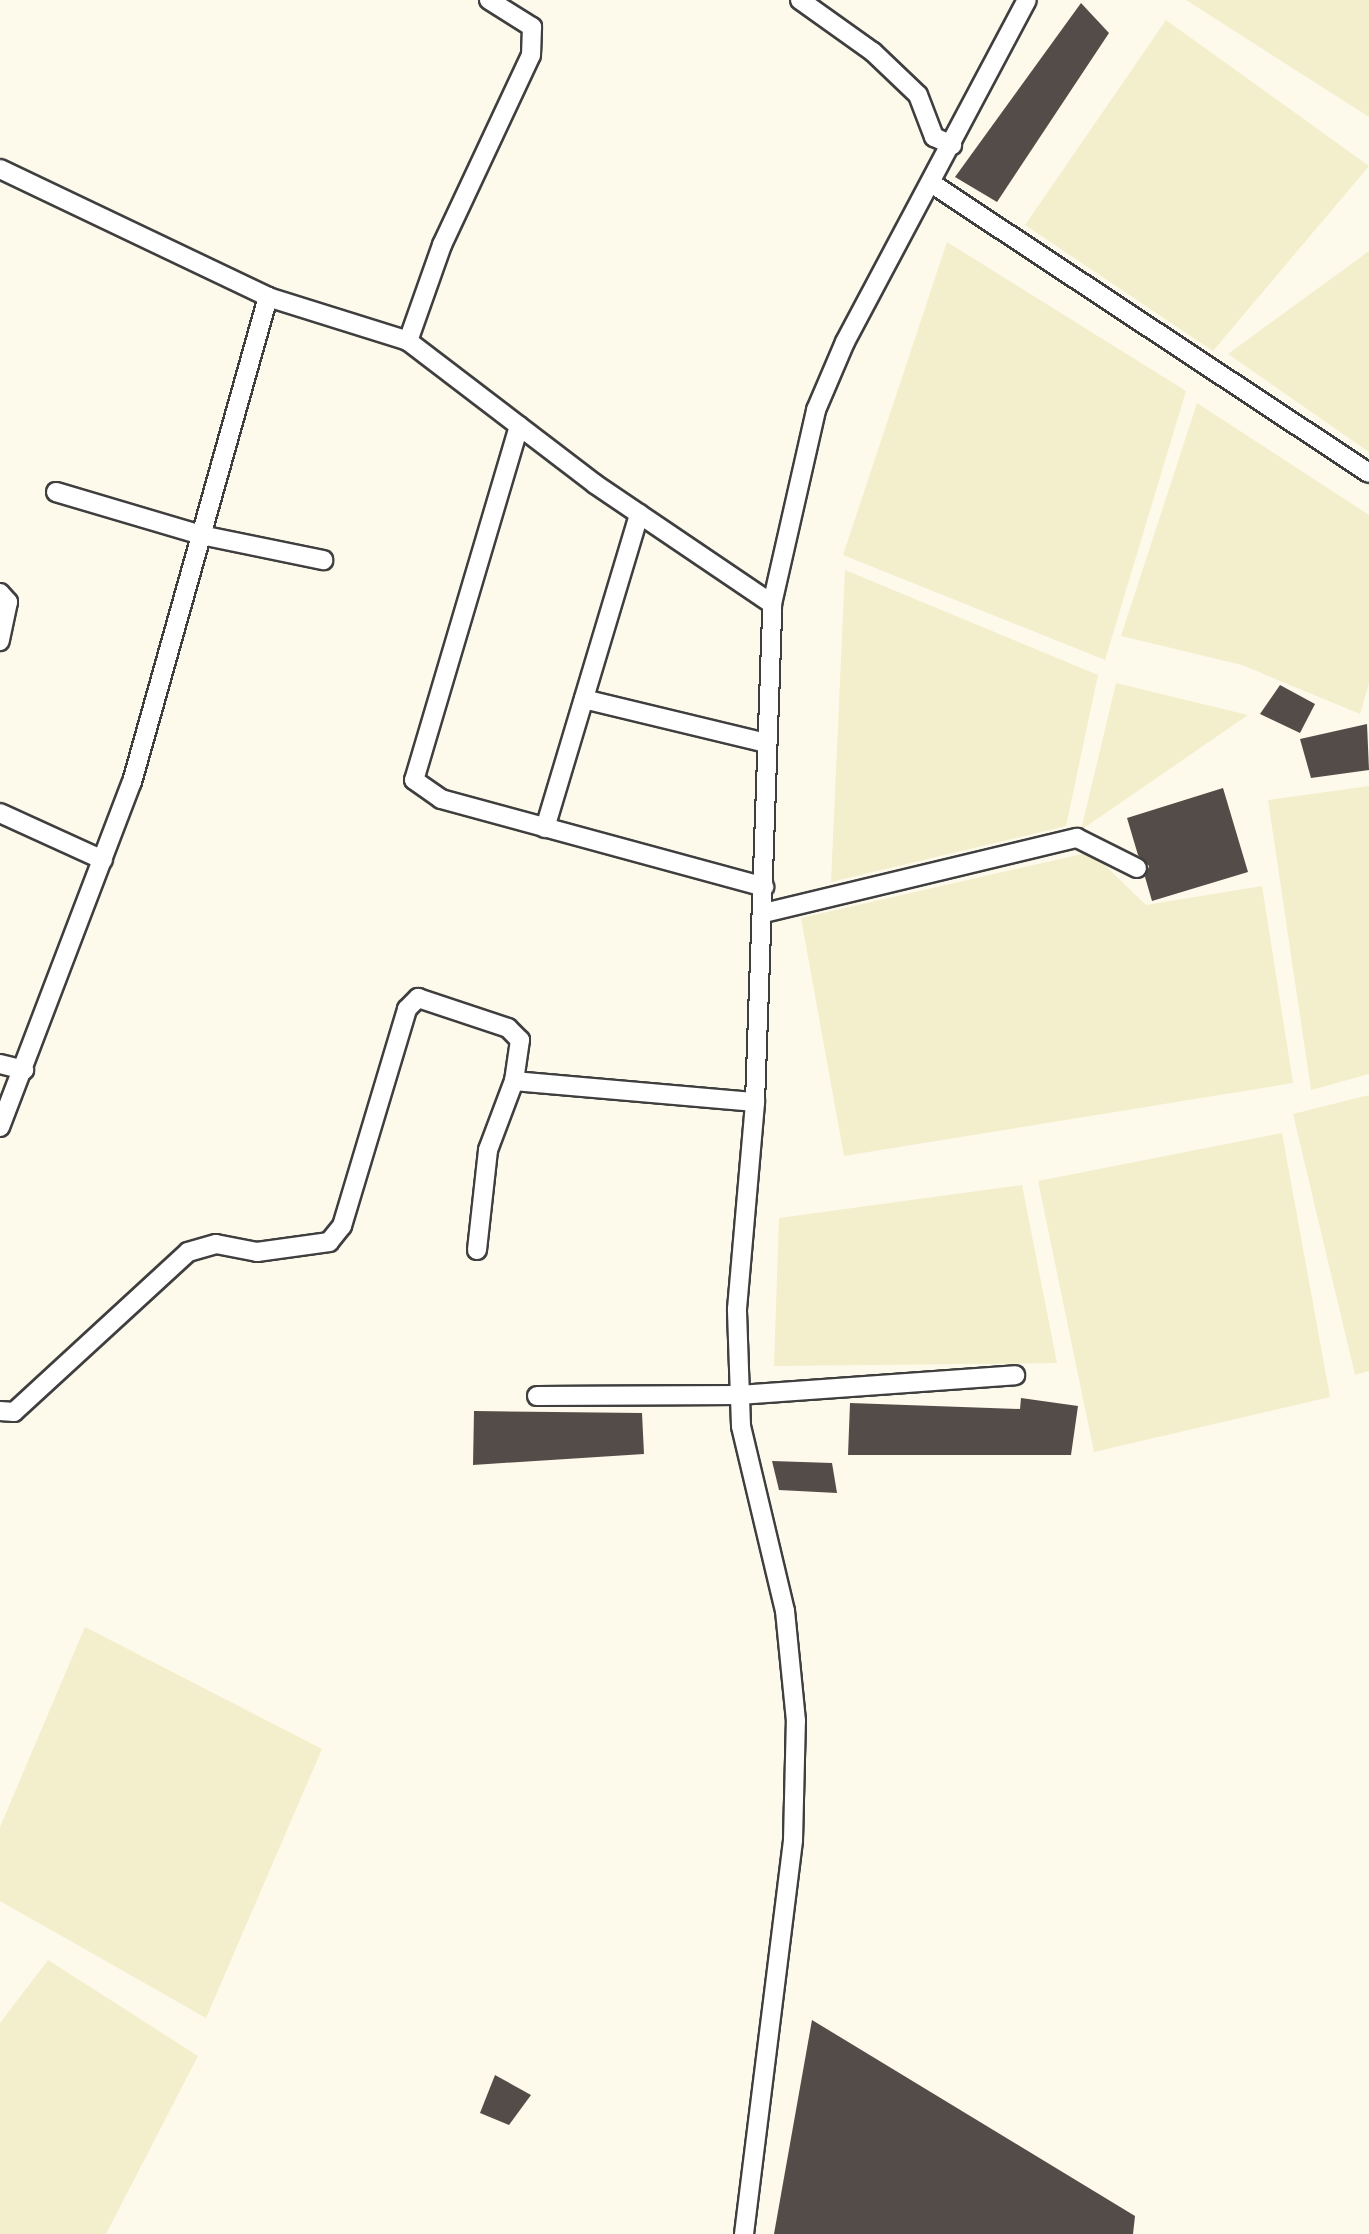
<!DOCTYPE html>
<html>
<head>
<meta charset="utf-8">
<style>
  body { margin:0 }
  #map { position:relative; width:1369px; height:2234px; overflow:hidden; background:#fefaeb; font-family:"Roboto Serif",serif }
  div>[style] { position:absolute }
  .farmland>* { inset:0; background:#f3eecc }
  .building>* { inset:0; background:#544c48 }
  .roads { filter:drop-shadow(2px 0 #3f3f3f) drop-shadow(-2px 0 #3f3f3f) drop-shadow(0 2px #3f3f3f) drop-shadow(0 -2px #3f3f3f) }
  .street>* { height:18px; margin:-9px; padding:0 9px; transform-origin:9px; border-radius:9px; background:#fff }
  span { translate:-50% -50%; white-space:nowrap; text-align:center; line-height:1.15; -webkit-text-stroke:10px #fff; paint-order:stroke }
</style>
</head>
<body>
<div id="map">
  <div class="farmland">
    <div style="clip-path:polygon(1186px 0,1369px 0,1369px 117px)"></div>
    <div style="clip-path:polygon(1166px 20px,1369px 166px,1213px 351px,1025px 225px)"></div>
    <div style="clip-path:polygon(947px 242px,1186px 391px,1105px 660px,843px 555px)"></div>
    <div style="clip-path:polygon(1369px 251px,1369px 452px,1228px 354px)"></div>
    <div style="clip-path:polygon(1197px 403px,1369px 515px,1369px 683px,1360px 714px,1242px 665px,1121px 636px)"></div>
    <div style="clip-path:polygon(845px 570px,1098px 675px,1066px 826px,831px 882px)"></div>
    <div style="clip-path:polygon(1116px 683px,1248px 715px,1081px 830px)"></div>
    <div style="clip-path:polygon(1369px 786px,1369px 1074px,1311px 1090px,1268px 800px)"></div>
    <div style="clip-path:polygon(1091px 852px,1146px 905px,1262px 886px,1293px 1083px,844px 1156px,801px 918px)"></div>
    <div style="clip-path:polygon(1369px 1095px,1369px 1371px,1355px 1375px,1293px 1114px)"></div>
    <div style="clip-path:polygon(1282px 1133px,1330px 1397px,1094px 1452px,1038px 1181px)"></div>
    <div style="clip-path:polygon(1022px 1185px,1057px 1363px,774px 1366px,779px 1218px)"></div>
    <div style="clip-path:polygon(85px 1627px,322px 1749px,206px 2018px,0 1901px,0 1827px)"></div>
    <div style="clip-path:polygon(48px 1960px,198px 2056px,106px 2234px,0 2234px,0 2023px)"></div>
  </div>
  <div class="building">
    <div style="clip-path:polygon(1081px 3px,1109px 33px,997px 202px,955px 177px)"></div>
    <div style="clip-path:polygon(1280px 685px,1315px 704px,1300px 733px,1260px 714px)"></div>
    <div style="clip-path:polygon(1367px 724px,1369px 770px,1311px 778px,1300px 739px)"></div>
    <div style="clip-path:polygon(1223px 788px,1248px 872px,1152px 901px,1145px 877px,1149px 866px,1138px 855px,1127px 818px)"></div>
    <div style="clip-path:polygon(1021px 1398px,1078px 1406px,1071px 1455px,848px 1455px,850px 1403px,1020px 1409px)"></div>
    <div style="clip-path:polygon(474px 1411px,642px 1413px,644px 1454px,473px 1465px)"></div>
    <div style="clip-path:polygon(772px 1461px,832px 1463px,837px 1493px,779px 1490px)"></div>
    <div style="clip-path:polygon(812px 2020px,1135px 2216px,1133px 2234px,774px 2234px)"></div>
    <div style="clip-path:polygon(495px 2075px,531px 2095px,509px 2125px,480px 2113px)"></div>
  </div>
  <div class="roads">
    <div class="street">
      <div style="left:489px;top:0;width:51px;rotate:32.1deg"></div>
      <div style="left:532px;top:27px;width:28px;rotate:92deg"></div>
      <div style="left:531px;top:55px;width:210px;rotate:115.1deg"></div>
      <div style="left:442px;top:245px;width:102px;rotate:109.5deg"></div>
      <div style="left:408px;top:341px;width:235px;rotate:37.4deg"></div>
      <div style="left:595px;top:484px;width:214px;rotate:34.1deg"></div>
      <div style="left:800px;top:0;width:90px;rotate:35.5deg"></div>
      <div style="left:873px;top:52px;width:62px;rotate:43.7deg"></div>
      <div style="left:918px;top:95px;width:45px;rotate:69.1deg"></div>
      <div style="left:934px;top:137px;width:20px;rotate:24deg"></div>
      <div style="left:0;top:169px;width:297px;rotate:25.5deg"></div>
      <div style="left:268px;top:297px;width:147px;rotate:17.4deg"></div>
      <div style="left:931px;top:183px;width:525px;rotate:33.51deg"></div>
      <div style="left:519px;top:426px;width:369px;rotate:106.5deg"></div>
      <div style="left:414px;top:780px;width:33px;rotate:35deg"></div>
      <div style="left:441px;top:799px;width:335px;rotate:15.2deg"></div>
      <div style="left:56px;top:492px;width:151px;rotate:16.5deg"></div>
      <div style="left:201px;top:535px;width:125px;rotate:11.6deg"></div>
      <div style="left:0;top:593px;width:12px;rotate:48deg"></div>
      <div style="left:8px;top:602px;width:40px;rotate:102deg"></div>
      <div style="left:584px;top:699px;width:187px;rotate:13.6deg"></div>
      <div style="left:0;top:813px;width:113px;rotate:24.5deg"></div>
      <div style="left:545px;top:828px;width:328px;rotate:-73.3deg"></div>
      <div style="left:764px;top:913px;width:322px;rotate:-13.5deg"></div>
      <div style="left:1077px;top:838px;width:67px;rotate:26.6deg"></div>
      <div style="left:0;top:1064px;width:25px;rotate:14deg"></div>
      <div style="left:0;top:1127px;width:369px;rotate:-69.1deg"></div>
      <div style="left:132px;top:782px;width:504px;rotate:-74.34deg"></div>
      <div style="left:477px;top:1250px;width:101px;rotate:-83.7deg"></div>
      <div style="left:488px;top:1150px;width:74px;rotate:-69.4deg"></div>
      <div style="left:514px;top:1081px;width:242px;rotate:5deg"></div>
      <div style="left:537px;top:1396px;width:202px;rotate:-0.3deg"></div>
      <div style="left:739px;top:1395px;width:277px;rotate:-4.1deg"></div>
      <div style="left:0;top:1411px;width:14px;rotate:4deg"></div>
      <div style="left:14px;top:1412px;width:236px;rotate:-42.6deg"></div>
      <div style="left:188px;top:1252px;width:29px;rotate:-16deg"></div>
      <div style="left:216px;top:1244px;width:42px;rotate:11deg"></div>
      <div style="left:257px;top:1252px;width:73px;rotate:-7.9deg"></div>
      <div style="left:329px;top:1242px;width:21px;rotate:-51deg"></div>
      <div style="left:342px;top:1226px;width:227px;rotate:-73.3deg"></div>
      <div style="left:407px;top:1009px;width:16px;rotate:-45deg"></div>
      <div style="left:418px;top:998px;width:95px;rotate:18.4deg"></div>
      <div style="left:508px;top:1028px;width:17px;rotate:45deg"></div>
      <div style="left:520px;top:1040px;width:41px;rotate:98.3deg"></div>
      <div style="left:744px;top:2234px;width:397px;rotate:-82.9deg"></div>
      <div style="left:793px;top:1840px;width:119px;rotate:-88.6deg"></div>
      <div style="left:796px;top:1721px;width:111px;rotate:-95.7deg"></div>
      <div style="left:785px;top:1611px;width:190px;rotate:-103.4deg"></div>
      <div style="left:741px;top:1426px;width:117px;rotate:-92deg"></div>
      <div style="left:737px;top:1309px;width:208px;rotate:-85deg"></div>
      <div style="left:755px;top:1102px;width:498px;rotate:-88deg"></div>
      <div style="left:772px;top:604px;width:199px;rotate:-77.2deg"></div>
      <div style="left:816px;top:410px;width:74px;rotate:-66.9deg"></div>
      <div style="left:845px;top:342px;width:387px;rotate:-62deg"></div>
    </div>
  </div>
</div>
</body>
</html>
